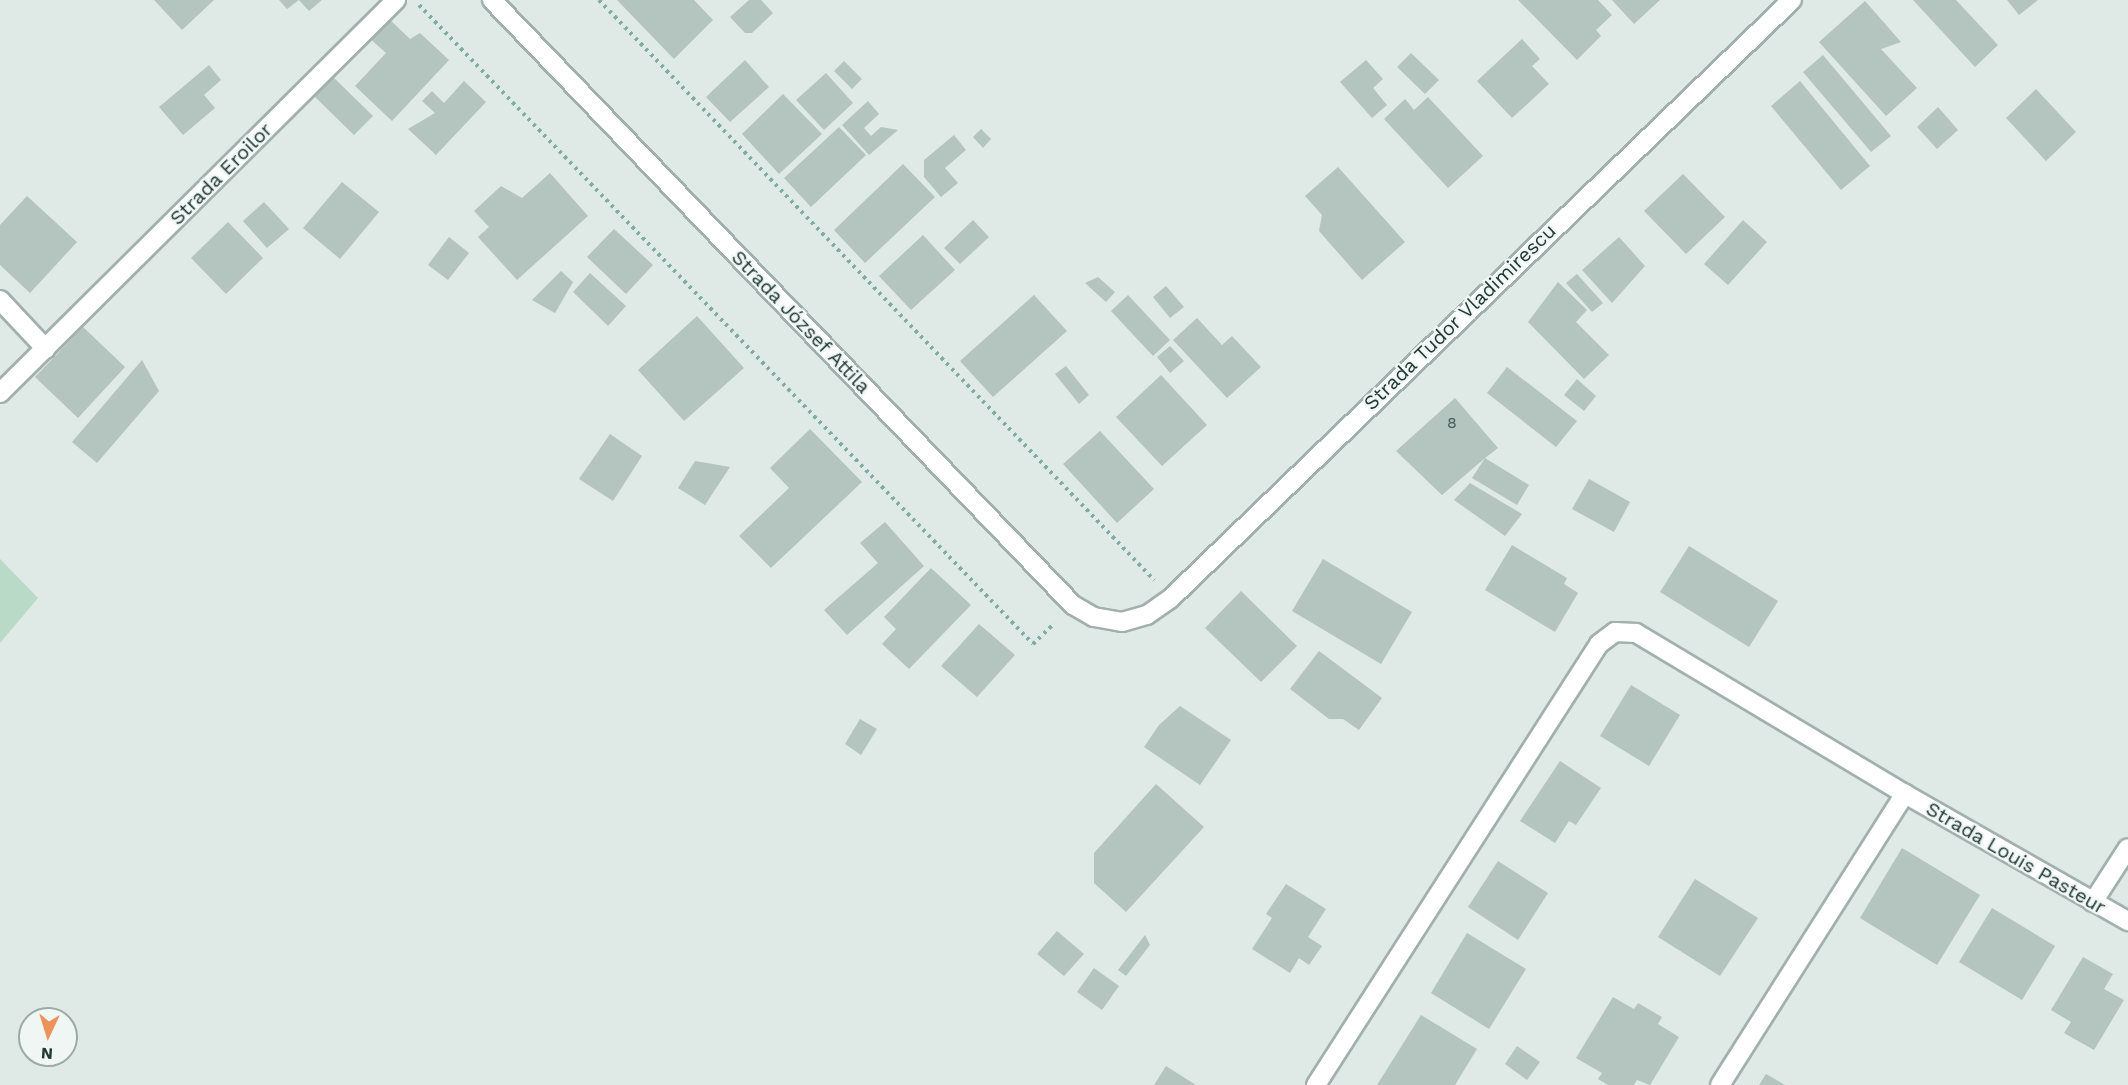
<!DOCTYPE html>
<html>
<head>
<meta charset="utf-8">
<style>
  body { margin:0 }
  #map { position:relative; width:2128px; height:1085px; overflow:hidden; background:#dfe9e6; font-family:"Work Sans",sans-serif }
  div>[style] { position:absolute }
  .green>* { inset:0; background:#b8dac6 }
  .building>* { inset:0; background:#b4c4bf }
  .path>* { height:4px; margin-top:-2px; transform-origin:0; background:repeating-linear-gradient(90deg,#80aca4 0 3px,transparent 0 7.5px) }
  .roads { filter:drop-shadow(2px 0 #a2b0ad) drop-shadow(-2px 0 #a2b0ad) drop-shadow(0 2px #a2b0ad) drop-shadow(0 -2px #a2b0ad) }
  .minor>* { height:18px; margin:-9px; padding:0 9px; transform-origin:9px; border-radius:9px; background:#fff }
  span { translate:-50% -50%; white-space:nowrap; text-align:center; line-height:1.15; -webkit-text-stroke:4.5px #eff6f3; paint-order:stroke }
  .number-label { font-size:16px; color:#465b58 }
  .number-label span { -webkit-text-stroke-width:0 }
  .street-label { font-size:20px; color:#213835 }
  .north { position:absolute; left:18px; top:1007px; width:60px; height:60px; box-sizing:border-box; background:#eff6f3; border:2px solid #9daaa7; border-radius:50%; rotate:184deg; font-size:16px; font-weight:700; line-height:24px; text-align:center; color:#213835 }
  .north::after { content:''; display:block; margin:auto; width:21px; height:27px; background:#eb935a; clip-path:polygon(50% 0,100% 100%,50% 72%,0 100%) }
</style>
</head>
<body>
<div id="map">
  <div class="green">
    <div style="clip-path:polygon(0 559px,38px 598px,0 643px)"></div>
  </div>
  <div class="building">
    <div style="clip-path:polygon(154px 0,214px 0,182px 30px)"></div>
    <div style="clip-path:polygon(279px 0,299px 0,287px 9px)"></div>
    <div style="clip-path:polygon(299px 0,322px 0,309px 11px)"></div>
    <div style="clip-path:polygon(617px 0,694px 0,713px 20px,674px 59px)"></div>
    <div style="clip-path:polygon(749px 0,761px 0,773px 13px,752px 33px,745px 33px,730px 17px)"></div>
    <div style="clip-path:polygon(1518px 0,1598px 0,1612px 15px,1596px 30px,1601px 36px,1577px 60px)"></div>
    <div style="clip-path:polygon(1612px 0,1660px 0,1634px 24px)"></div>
    <div style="clip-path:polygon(1913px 0,1956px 0,1998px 45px,1975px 67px)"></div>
    <div style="clip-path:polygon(2007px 0,2038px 0,2019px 15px)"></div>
    <div style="clip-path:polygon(1865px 1px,1901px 42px,1881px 49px,1917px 88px,1886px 116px,1819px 42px)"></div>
    <div style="clip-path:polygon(387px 17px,410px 39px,420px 33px,449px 60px,392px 121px,355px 86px,386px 53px,368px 37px)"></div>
    <div style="clip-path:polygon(1522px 39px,1540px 59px,1532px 66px,1549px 84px,1512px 118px,1477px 81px)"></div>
    <div style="clip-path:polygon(1411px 53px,1439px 80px,1425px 94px,1397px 67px)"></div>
    <div style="clip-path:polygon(1823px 55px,1891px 136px,1871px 152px,1803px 72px)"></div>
    <div style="clip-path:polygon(745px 60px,769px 87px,730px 122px,706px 97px)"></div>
    <div style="clip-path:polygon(1366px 60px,1383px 79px,1373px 88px,1387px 105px,1372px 118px,1340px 82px)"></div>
    <div style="clip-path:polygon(844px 61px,862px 79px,852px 89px,834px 71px)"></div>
    <div style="clip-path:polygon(209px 65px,221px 80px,204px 95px,215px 108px,183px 135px,159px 107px)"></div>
    <div style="clip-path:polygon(826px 73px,853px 103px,824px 130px,796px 100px)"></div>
    <div style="clip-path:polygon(332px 76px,373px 116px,354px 135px,313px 95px)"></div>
    <div style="clip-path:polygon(464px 81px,486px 102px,436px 155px,408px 129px,435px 113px,422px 101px,432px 91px,444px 103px)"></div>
    <div style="clip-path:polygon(1800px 81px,1870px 166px,1841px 190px,1771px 106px)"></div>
    <div style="clip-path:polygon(2036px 89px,2076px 132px,2046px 161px,2006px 118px)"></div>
    <div style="clip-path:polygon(783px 94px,822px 134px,779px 174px,742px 134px)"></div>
    <div style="clip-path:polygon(1428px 97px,1483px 156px,1448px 188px,1384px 119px,1405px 99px,1414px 110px)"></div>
    <div style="clip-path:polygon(868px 101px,879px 114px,864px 128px,871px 136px,881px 127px,898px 130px,869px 155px,842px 125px)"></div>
    <div style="clip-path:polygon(1938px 107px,1958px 130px,1937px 149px,1917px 127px)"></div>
    <div style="clip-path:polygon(839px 127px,866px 155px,811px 207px,784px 178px)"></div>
    <div style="clip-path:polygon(981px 129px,991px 139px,983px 148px,973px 137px)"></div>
    <div style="clip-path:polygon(954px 135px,966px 150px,945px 168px,958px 183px,941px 197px,924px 177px,924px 160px)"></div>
    <div style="clip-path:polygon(903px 164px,935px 197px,865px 263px,834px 230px)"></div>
    <div style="clip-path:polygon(1338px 167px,1405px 242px,1362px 280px,1319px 231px,1322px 215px,1305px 196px)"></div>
    <div style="clip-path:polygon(550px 173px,588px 216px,517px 280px,478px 237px,489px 227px,474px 211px,501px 186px,522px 198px)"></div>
    <div style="clip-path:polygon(1683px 174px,1725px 217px,1686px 254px,1644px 211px)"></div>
    <div style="clip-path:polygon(342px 182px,379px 212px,340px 259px,303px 228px)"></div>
    <div style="clip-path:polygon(27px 196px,77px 242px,30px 293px,0 265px,0 225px)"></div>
    <div style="clip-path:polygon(264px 202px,289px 229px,267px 248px,243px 221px)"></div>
    <div style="clip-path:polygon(973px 220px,989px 237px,960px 264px,944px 248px)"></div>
    <div style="clip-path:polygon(1743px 220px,1767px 242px,1728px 285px,1704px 264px)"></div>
    <div style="clip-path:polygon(228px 222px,263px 258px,226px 294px,191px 258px)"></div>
    <div style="clip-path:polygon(614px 229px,653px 265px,626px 294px,587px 257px)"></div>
    <div style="clip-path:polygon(923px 235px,955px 270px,911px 310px,879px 276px)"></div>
    <div style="clip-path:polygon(449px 237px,469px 253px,448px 280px,428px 265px)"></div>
    <div style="clip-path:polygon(1619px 237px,1645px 266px,1612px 303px,1582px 270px)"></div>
    <div style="clip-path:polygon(561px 271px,573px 282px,555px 313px,532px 300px)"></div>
    <div style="clip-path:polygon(590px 273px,626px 306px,608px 326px,573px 292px)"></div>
    <div style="clip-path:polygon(1577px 274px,1603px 303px,1592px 312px,1566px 283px)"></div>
    <div style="clip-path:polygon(1098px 277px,1115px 292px,1106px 302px,1085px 283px)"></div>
    <div style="clip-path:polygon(1558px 282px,1587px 310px,1576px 322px,1609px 355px,1584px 379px,1528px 322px)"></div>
    <div style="clip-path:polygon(1166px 286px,1184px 307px,1170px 318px,1153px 297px)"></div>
    <div style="clip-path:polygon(1034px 295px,1067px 331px,993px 397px,960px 361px)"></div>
    <div style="clip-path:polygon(1128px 295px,1170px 340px,1153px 356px,1111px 311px)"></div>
    <div style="clip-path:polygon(697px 316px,744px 368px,684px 421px,638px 370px)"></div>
    <div style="clip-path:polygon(1197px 318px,1222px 345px,1232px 336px,1261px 367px,1227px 398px,1173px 340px)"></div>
    <div style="clip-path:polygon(83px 327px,125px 367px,78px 418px,35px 377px)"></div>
    <div style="clip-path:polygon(1170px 346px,1184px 361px,1170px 373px,1157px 357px)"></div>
    <div style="clip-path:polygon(142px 360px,159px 391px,97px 463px,72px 442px)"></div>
    <div style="clip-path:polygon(1066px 366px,1089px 395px,1079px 404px,1055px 374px)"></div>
    <div style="clip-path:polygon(1507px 367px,1577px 421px,1556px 447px,1487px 393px)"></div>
    <div style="clip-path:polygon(1161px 375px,1207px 425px,1162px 466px,1116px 417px)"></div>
    <div style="clip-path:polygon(1577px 379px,1596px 396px,1584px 411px,1564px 395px)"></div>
    <div style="clip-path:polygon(1455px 398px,1498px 448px,1485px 458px,1529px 485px,1517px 505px,1472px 478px,1485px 458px,1442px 495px,1396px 451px)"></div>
    <div style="clip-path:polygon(810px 429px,862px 482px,771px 568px,739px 536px,789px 488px,770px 468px)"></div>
    <div style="clip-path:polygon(1100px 431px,1154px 489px,1117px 523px,1063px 464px)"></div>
    <div style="clip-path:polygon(610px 434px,642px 456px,613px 501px,579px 479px)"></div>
    <div style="clip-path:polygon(695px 461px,730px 467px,705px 505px,678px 488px)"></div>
    <div style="clip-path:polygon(1589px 479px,1630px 502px,1614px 532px,1572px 509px)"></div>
    <div style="clip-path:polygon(1470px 483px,1522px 514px,1505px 536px,1454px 500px)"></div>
    <div style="clip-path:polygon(885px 522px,924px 566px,847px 635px,824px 610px,878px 563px,860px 543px)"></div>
    <div style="clip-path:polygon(1512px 545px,1567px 578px,1564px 584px,1578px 593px,1555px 632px,1485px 590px)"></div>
    <div style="clip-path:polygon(1689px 546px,1778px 601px,1749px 647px,1660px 592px)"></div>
    <div style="clip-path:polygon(1323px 559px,1412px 612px,1381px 664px,1292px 611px)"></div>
    <div style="clip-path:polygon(931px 568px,971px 605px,909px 669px,882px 644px,896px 629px,884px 617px)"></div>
    <div style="clip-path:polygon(1241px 591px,1297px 646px,1261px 682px,1205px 628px)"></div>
    <div style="clip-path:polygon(979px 624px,1015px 655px,977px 697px,941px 666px)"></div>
    <div style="clip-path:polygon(1319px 651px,1382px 698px,1359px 730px,1343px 719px,1329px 719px,1290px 689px)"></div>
    <div style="clip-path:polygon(1631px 685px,1680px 715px,1649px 766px,1600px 736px)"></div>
    <div style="clip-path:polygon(1180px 706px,1231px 740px,1200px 785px,1144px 747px,1159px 725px)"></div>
    <div style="clip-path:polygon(860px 719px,877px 729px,861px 755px,845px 744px)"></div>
    <div style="clip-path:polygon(1560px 761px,1601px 788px,1576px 825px,1569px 821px,1555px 843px,1520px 821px)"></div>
    <div style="clip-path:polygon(1156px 784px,1204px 827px,1126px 912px,1094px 883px,1094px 853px)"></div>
    <div style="clip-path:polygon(1902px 848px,1980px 895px,1937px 965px,1860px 918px)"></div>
    <div style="clip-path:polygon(1498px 861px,1548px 893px,1518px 940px,1468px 907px)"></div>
    <div style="clip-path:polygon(1695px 879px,1758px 918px,1720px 976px,1658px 937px)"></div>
    <div style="clip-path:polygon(1286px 884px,1326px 909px,1308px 937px,1322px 946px,1309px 965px,1299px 958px,1290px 973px,1252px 949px,1272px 918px,1266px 914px)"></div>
    <div style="clip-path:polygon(1992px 908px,2055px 946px,2022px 1000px,1959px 962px)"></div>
    <div style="clip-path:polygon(1057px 931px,1084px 954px,1064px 976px,1037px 954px)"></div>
    <div style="clip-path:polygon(1467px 933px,1526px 969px,1489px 1029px,1431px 993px)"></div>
    <div style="clip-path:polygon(1145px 935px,1150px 945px,1126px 976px,1118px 970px)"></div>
    <div style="clip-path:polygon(2083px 957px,2113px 974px,2104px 989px,2124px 1000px,2094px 1050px,2064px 1033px,2071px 1022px,2051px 1010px)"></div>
    <div style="clip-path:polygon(1094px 968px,1119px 986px,1102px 1010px,1077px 992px)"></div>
    <div style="clip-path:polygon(1613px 997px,1634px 1009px,1638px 1003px,1662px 1017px,1658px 1024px,1679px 1037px,1650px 1085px,1637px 1080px,1634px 1085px,1608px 1085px,1598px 1079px,1602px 1073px,1576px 1058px)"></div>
    <div style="clip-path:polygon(1421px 1015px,1477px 1049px,1455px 1085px,1377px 1085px)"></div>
    <div style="clip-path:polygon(1517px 1046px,1540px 1062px,1527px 1080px,1505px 1064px)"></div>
    <div style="clip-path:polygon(1166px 1066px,1196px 1085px,1154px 1085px)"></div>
    <div style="clip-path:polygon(1766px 1074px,1785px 1085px,1759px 1085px)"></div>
  </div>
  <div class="path">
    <div style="left:599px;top:0;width:803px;rotate:46.26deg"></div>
    <div style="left:419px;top:5px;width:886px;rotate:46.14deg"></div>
    <div style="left:1033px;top:644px;width:30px;rotate:-44deg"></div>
  </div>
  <div class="roads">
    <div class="minor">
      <div style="left:492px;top:0;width:839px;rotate:46.16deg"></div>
      <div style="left:1073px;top:605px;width:24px;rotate:30deg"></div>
      <div style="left:1094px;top:617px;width:28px;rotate:10deg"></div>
      <div style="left:1122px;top:622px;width:26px;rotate:-16deg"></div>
      <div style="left:1147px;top:615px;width:29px;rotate:-35deg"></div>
      <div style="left:1171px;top:598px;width:862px;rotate:-43.92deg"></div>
      <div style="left:0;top:300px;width:67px;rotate:46.8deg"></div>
      <div style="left:0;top:393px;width:558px;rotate:-44.78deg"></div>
      <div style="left:2093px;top:902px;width:64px;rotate:-57.1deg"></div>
      <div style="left:1316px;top:1085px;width:524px;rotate:-57.31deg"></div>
      <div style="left:1599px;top:644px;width:20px;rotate:-37deg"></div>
      <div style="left:1615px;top:632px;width:21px;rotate:3deg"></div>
      <div style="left:1636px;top:633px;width:313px;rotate:30.9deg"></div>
      <div style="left:1905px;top:794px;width:257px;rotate:29.7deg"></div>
      <div style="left:1720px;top:1085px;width:345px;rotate:-57.6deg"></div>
    </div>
  </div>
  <div class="number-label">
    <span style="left:1452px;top:423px">8</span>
  </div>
  <div class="street-label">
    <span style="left:221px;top:174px;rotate:-45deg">Strada Eroilor</span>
    <span style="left:1460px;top:317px;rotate:-44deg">Strada Tudor Vladimirescu</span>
    <span style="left:801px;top:322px;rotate:46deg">Strada József Attila</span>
    <span style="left:2016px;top:858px;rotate:30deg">Strada Louis Pasteur</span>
  </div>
  <div class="north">N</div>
</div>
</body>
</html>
